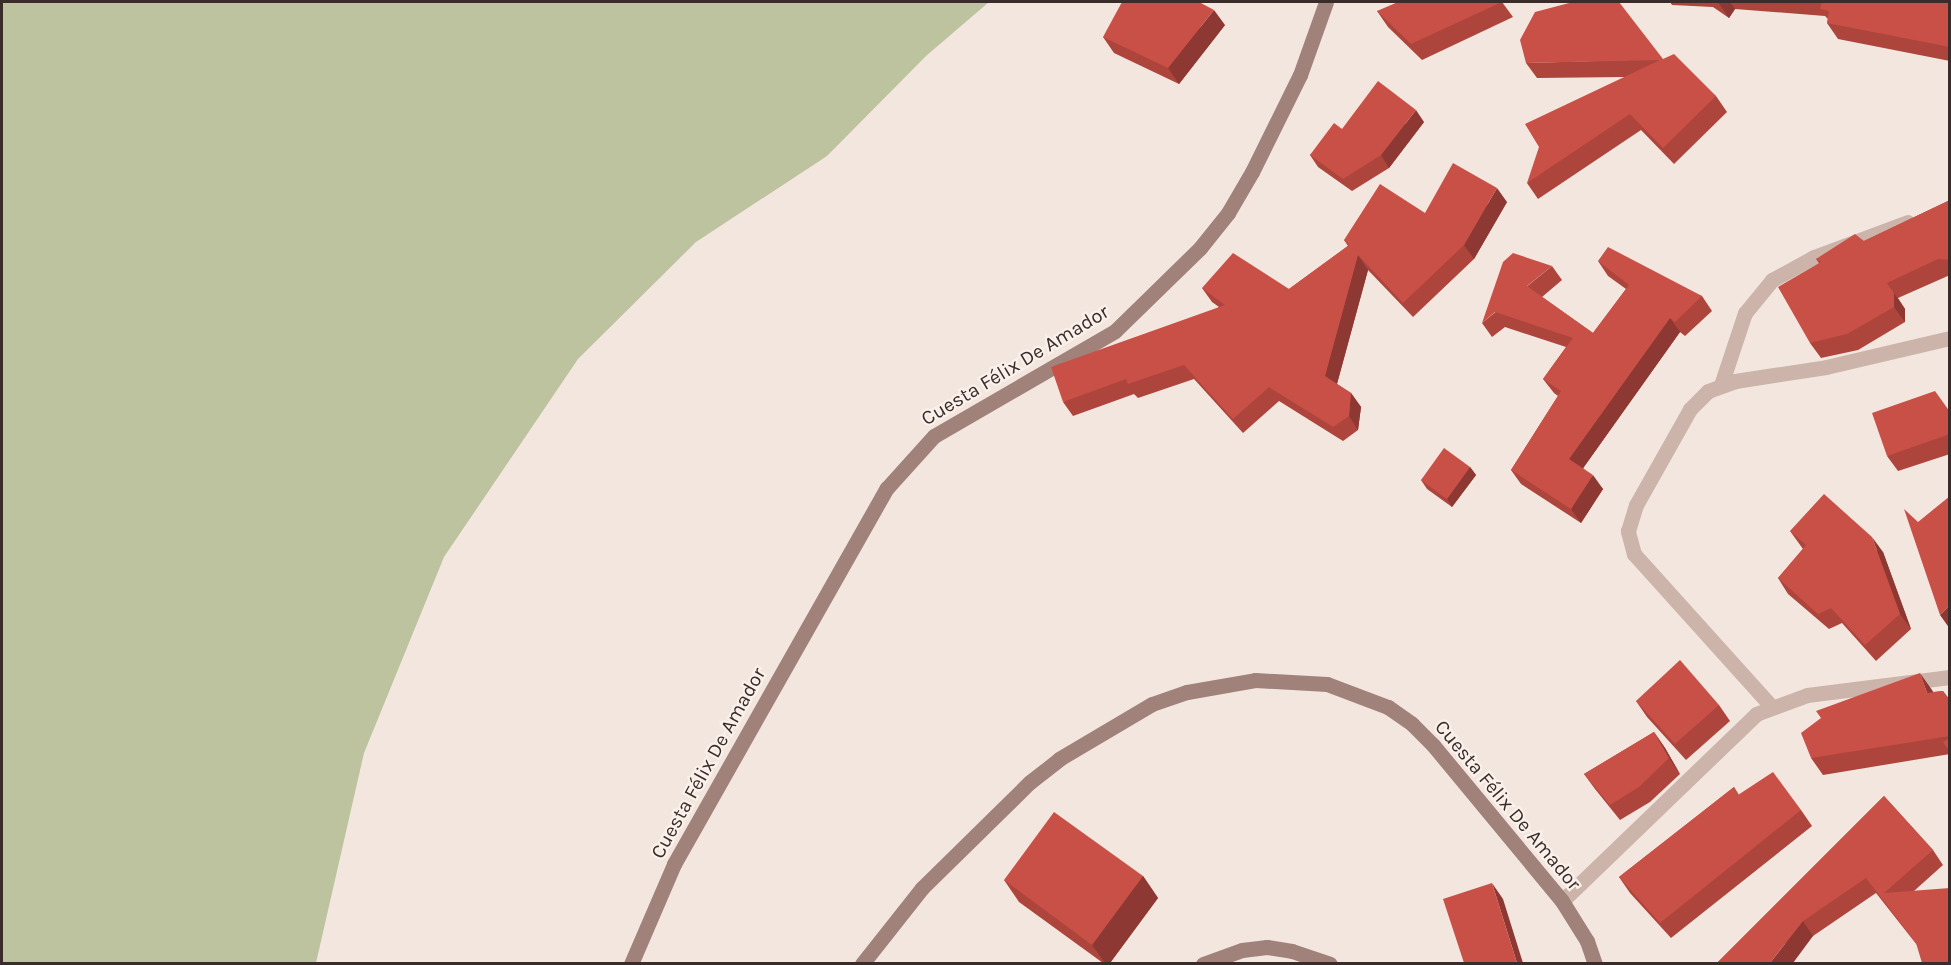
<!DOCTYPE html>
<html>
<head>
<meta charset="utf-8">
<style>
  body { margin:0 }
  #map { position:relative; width:1951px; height:965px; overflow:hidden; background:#f3e6df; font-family:Karla,sans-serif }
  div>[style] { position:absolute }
  .green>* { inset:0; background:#bdc39e }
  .lane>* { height:15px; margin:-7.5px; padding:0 7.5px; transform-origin:7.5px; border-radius:7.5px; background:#ccb4aa }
  .secondary>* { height:15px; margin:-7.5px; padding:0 7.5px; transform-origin:7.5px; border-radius:7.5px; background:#a0827b }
  .wall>* { inset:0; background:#ad453d }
  .shaded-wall>* { inset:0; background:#8d3832 }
  .building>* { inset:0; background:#c95047 }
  span { translate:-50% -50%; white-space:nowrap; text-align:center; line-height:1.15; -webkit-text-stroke:4.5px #fbf1eb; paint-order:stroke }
  .street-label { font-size:20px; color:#392c2a }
  .frame { position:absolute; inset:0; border:3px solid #392c2a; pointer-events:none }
</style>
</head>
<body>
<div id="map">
  <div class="green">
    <div style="clip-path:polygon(2px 2px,989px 2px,926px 56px,827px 156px,696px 242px,578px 359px,444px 557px,364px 753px,316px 963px,2px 963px)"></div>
  </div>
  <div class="lane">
    <div style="left:1721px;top:385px;width:76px;rotate:-71.6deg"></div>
    <div style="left:1745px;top:313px;width:43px;rotate:-50.7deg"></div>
    <div style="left:1772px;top:280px;width:48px;rotate:-28.7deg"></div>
    <div style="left:1814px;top:257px;width:100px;rotate:-20.4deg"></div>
    <div style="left:1771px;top:706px;width:205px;rotate:-132deg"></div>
    <div style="left:1634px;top:554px;width:24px;rotate:-105deg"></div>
    <div style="left:1628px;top:531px;width:27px;rotate:-73deg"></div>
    <div style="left:1636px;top:505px;width:110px;rotate:-60.6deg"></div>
    <div style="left:1690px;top:409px;width:25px;rotate:-45deg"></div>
    <div style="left:1708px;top:391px;width:29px;rotate:-20deg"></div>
    <div style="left:1735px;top:381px;width:92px;rotate:-8.7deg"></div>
    <div style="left:1826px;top:367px;width:127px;rotate:-13.2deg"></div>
    <div style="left:1562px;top:901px;width:269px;rotate:-43.9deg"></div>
    <div style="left:1756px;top:714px;width:54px;rotate:-20.4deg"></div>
    <div style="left:1807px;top:695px;width:144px;rotate:-7.2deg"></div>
  </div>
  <div class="secondary">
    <div style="left:631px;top:964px;width:109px;rotate:-66.7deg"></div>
    <div style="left:674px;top:864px;width:432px;rotate:-60.5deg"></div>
    <div style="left:887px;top:488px;width:70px;rotate:-47.9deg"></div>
    <div style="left:934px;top:436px;width:209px;rotate:-30.1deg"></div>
    <div style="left:1115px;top:331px;width:119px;rotate:-44.3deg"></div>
    <div style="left:1200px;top:248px;width:45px;rotate:-51.3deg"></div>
    <div style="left:1228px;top:213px;width:48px;rotate:-59.7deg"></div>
    <div style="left:1252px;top:172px;width:108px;rotate:-63.7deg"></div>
    <div style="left:1300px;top:75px;width:77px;rotate:-70.4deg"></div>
    <div style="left:862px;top:964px;width:97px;rotate:-51.7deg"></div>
    <div style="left:922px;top:888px;width:151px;rotate:-44.5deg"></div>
    <div style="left:1030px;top:782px;width:37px;rotate:-38deg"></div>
    <div style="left:1059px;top:759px;width:108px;rotate:-30.6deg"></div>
    <div style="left:1152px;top:704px;width:37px;rotate:-19deg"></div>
    <div style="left:1187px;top:692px;width:69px;rotate:-10deg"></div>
    <div style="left:1255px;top:680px;width:72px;rotate:3.2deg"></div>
    <div style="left:1327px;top:684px;width:65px;rotate:20.7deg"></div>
    <div style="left:1388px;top:707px;width:29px;rotate:35deg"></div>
    <div style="left:1412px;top:724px;width:30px;rotate:45deg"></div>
    <div style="left:1433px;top:745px;width:202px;rotate:50.4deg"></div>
    <div style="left:1562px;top:901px;width:47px;rotate:58deg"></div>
    <div style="left:1587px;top:941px;width:24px;rotate:71deg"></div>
    <div style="left:1203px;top:964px;width:41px;rotate:-19.7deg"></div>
    <div style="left:1242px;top:950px;width:25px;rotate:-7deg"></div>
    <div style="left:1267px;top:947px;width:25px;rotate:9deg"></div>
    <div style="left:1292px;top:951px;width:40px;rotate:18.9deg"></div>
  </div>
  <div class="wall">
    <div style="clip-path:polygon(1502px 2px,1513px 17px,1422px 60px,1388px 27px,1377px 11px)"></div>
    <div style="clip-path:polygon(1670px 2px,1950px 2px,1950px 61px,1838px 39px,1827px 23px,1828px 19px,1825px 16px,1735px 9px,1729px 18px,1713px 7px,1672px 5px)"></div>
    <div style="clip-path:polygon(1225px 25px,1179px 84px,1114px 53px,1103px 37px)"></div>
    <div style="clip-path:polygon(1663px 59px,1716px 96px,1727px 112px,1674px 164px,1641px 130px,1538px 199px,1527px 183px,1625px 77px,1537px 78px,1526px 63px)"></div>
    <div style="clip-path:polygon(1424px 122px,1389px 168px,1352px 191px,1318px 167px,1310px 155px,1342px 129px)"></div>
    <div style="clip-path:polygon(1950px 200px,1950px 275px,1898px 298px,1905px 309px,1905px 322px,1858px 350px,1821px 358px,1810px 343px,1819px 263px,1816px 259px,1864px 241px)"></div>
    <div style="clip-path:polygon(1507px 202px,1474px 259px,1413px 317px,1368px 270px,1337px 384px,1351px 393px,1361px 407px,1358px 430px,1343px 441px,1279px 401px,1243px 433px,1194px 379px,1138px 398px,1134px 394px,1073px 416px,1063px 402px,1219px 307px,1212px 302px,1202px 288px,1289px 289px,1348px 246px,1344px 240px,1425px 213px)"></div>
    <div style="clip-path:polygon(1598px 261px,1702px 296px,1712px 311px,1685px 336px,1680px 332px,1583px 468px,1603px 489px,1581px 523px,1521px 484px,1511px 470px,1558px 396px,1554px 393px,1543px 379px,1566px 347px,1505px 327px,1492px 337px,1482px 323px,1552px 266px,1562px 280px,1542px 297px,1593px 333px,1626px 289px,1608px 276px)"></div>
    <div style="clip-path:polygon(1950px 412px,1950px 454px,1898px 471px,1887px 456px)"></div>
    <div style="clip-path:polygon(1470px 467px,1476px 475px,1452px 507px,1427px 489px,1421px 480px)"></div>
    <div style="clip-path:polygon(1790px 531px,1883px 552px,1911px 629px,1876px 661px,1842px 623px,1829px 629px,1788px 594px,1778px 578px,1803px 549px)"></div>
    <div style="clip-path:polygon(1932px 690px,1933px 692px,1943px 691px,1950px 700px,1950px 754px,1823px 775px,1811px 758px)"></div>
    <div style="clip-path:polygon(1636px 701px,1719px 705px,1730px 721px,1686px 760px,1647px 717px)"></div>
    <div style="clip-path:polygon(1654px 732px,1665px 748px,1680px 774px,1650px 802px,1620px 820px,1595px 789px,1584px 774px)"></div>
    <div style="clip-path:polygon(1734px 787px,1739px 795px,1801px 810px,1812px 826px,1671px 938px,1630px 893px,1619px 877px)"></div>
    <div style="clip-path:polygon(1884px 796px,1933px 850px,1943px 865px,1914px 891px,1917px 945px,1876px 893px,1813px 936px,1717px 963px)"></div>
    <div style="clip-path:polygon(1143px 876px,1158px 898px,1110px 963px,1103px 963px,1019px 902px,1004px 880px)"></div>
  </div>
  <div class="shaded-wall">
    <div style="clip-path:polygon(1718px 2px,1730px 2px,1735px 9px,1729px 18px)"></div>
    <div style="clip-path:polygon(1214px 10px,1225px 25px,1179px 84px,1168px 68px)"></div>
    <div style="clip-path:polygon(1416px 110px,1424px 122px,1389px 168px,1381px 155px)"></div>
    <div style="clip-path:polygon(1497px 188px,1507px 202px,1474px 259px,1464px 245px)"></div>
    <div style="clip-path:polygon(1358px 255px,1368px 270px,1335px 391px,1325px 376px)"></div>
    <div style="clip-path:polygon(1887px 283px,1905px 309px,1905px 322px,1894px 307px)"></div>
    <div style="clip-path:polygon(1670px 318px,1680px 332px,1579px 474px,1569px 459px)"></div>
    <div style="clip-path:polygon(1351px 393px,1361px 407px,1358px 430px,1349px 416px)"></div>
    <div style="clip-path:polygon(1470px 467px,1476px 475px,1452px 507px,1447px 499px)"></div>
    <div style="clip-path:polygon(1593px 475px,1603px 489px,1581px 523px,1571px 509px)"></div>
    <div style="clip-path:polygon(1872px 537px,1883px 552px,1911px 629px,1900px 614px)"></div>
    <div style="clip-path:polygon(1950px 605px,1950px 629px,1940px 615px)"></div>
    <div style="clip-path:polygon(1920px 673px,1932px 690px,1939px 709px,1927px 693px)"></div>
    <div style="clip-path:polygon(1654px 732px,1665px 748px,1680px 774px,1669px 758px)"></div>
    <div style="clip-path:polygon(1143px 876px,1158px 898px,1110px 963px,1105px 963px,1092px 945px)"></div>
    <div style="clip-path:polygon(1492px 883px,1503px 899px,1523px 963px,1517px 963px)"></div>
    <div style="clip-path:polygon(1803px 921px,1813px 936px,1793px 963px,1770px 963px)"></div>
  </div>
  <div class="building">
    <div style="clip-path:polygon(1122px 2px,1199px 2px,1214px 10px,1168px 68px,1103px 37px)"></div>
    <div style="clip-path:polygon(1398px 2px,1502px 2px,1411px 44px,1377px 11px)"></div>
    <div style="clip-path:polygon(1573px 2px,1619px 2px,1663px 59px,1674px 54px,1716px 96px,1663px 148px,1630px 114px,1527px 183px,1539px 147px,1525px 124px,1660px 60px,1526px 63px,1520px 40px,1535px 12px)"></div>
    <div style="clip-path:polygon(1822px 2px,1950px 2px,1950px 47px,1827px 23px,1829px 11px,1820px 9px)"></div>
    <div style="clip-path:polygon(1378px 81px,1416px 110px,1381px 155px,1343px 179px,1310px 155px,1334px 123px,1342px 129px)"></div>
    <div style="clip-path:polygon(1453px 163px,1497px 188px,1464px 245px,1403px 303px,1358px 255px,1325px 376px,1351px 393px,1349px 416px,1333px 427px,1269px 387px,1233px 419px,1184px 365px,1128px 384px,1126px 379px,1063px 402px,1051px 367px,1225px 305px,1202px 288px,1233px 253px,1289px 289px,1349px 245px,1344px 240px,1380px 184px,1425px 213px)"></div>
    <div style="clip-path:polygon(1950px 200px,1950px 260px,1938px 259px,1887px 283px,1894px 293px,1894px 307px,1847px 334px,1810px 343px,1778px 287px,1821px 262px,1816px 259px,1855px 234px,1864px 241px)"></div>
    <div style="clip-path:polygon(1608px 247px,1702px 296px,1675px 322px,1670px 318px,1569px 459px,1593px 475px,1571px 509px,1511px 470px,1561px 391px,1543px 379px,1573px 338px,1495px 312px,1482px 323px,1503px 262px,1513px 253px,1552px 266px,1527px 286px,1593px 333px,1629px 285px,1598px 261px)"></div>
    <div style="clip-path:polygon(1935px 391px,1950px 412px,1950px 434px,1887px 456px,1872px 413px)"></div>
    <div style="clip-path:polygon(1444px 448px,1470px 467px,1447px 499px,1421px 480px)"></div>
    <div style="clip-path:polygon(1824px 494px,1872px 537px,1900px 614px,1865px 645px,1831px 608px,1818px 614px,1778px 578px,1806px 545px,1790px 531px)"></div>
    <div style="clip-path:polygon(1950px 496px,1950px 605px,1940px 615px,1904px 509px,1918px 522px)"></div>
    <div style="clip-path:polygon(1680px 660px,1719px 705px,1675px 744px,1636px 701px)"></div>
    <div style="clip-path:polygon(1920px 673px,1927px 693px,1943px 691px,1950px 702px,1950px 736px,1811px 758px,1801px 733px,1821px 718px,1816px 711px)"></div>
    <div style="clip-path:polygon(1654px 732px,1669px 758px,1639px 787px,1610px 805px,1584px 774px)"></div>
    <div style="clip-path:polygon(1950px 738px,1950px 752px,1943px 742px)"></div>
    <div style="clip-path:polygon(1773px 772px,1801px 810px,1660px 923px,1619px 877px,1734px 787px,1738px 795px)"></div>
    <div style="clip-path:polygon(1884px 796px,1933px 850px,1884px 893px,1950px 888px,1950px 963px,1922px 963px,1916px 943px,1866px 878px,1803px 921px,1770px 963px,1717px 963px)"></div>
    <div style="clip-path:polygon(1054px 812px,1143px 876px,1092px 945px,1004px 880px)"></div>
    <div style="clip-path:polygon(1492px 883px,1517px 963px,1464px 963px,1443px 899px)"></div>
  </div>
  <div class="street-label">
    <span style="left:1015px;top:365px;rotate:-31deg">Cuesta Félix De Amador</span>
    <span style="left:708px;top:763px;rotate:-61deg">Cuesta Félix De Amador</span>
    <span style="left:1508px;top:805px;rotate:50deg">Cuesta Félix De Amador</span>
  </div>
  <div class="frame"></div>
</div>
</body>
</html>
